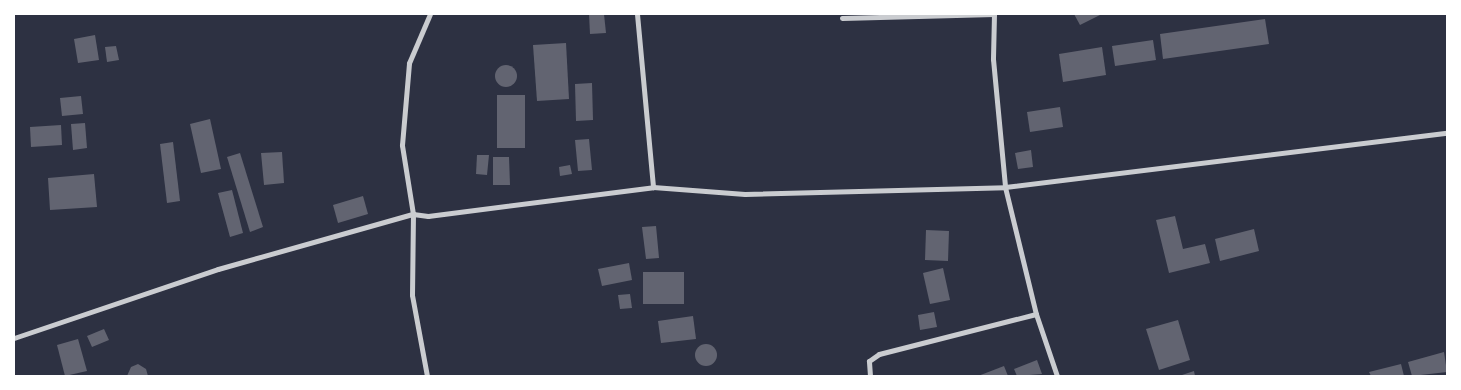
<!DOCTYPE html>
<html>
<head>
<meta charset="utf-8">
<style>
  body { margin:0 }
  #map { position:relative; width:1461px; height:390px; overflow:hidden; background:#2d3142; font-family:"Golos Text",sans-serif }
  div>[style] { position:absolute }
  .building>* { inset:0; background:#626471 }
  .round { border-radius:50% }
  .minor>* { height:5px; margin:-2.5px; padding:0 2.5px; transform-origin:2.5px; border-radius:2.5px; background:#caccd0 }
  span { translate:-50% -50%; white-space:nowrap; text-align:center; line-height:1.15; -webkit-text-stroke:5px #fff; paint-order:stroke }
  .frame { position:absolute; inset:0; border:15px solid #fff; pointer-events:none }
</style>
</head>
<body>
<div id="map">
  <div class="building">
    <div style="clip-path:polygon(589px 14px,604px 14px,606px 33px,590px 34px)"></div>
    <div style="clip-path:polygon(1074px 14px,1102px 14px,1080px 25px)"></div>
    <div style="clip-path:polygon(1265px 19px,1269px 44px,1163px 59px,1160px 34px)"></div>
    <div style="clip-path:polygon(95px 35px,99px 60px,78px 63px,74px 39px)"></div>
    <div style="clip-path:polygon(1153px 40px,1156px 60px,1115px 66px,1112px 46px)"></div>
    <div style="clip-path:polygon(566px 43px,569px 99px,537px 101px,533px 45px)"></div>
    <div style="clip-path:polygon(116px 46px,119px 60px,107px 62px,105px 47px)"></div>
    <div style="clip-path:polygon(1102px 47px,1106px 75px,1063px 82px,1059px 54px)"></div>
    <div class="round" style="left:495px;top:65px;width:22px;height:22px"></div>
    <div style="clip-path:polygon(592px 83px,593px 120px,576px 121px,575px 84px)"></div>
    <div style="clip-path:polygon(497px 95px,525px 95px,525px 148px,497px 148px)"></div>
    <div style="clip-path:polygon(81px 96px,83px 114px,62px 116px,60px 98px)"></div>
    <div style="clip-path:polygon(1060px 107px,1063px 127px,1030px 132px,1027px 112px)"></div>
    <div style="clip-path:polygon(210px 119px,221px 169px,201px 173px,190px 124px)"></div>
    <div style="clip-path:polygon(85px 123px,87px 148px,73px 150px,71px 124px)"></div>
    <div style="clip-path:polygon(61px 125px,62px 145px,31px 147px,30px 127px)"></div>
    <div style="clip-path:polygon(589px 139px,592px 170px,578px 171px,575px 140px)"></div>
    <div style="clip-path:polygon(173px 142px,180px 201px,167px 203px,160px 144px)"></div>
    <div style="clip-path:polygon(1031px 150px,1033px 167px,1018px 169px,1015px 153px)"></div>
    <div style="clip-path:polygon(282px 152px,284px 183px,264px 185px,261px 153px)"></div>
    <div style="clip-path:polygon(240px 153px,263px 227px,250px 232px,227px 157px)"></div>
    <div style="clip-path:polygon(477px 155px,489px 155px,487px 175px,476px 174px)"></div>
    <div style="clip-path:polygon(493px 157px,509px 157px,510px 185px,493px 185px)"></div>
    <div style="clip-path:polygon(570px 165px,572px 174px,560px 176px,559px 167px)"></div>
    <div style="clip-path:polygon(94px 174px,97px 207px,50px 210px,48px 178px)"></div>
    <div style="clip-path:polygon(232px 190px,243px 233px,230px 237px,218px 193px)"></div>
    <div style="clip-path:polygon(363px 196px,368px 214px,338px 223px,333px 205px)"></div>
    <div style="clip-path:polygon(1175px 216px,1183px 249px,1205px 244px,1210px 263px,1169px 273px,1156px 220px)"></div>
    <div style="clip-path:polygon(656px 226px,659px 258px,646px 259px,642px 227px)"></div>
    <div style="clip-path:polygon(1254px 229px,1259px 251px,1220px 261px,1215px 239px)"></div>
    <div style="clip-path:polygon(926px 230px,949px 231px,948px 261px,925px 260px)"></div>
    <div style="clip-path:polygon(629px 263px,632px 280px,602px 286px,598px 269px)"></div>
    <div style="clip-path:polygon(943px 268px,950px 300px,930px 304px,923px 273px)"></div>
    <div style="clip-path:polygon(643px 272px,684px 272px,684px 304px,643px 304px)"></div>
    <div style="clip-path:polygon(630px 294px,632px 308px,620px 309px,618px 295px)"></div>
    <div style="clip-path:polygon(934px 312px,937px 327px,920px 330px,918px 315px)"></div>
    <div style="clip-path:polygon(693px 316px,696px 339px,661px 343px,658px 321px)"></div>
    <div style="clip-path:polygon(1178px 320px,1190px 360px,1159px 370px,1146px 329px)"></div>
    <div style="clip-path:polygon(104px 329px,109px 340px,92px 347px,87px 336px)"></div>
    <div style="clip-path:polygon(78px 339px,87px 371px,65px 376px,57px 345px)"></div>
    <div class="round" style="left:695px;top:344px;width:22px;height:22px"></div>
    <div style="clip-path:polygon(1444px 352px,1447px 372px,1412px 376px,1408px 362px)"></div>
    <div style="clip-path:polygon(1037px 360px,1042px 374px,1017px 376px,1014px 369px)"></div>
    <div style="clip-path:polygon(138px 364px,146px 369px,148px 376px,127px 376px,131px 367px)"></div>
    <div style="clip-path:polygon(1401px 364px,1404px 376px,1371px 376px,1369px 372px)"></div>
    <div style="clip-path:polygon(1004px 366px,1008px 376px,978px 376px)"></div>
    <div style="clip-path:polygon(1194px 371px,1195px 376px,1179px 376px)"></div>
  </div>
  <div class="minor">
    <div style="left:637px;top:14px;width:174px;rotate:84.7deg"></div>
    <div style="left:994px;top:14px;width:45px;rotate:91.3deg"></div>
    <div style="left:993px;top:59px;width:129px;rotate:84.6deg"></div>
    <div style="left:1005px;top:187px;width:131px;rotate:76.3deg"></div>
    <div style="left:1036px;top:314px;width:65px;rotate:71.3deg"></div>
    <div style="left:842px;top:18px;width:152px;rotate:-1.5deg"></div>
    <div style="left:14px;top:338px;width:215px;rotate:-18.7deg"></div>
    <div style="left:218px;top:269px;width:203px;rotate:-15.8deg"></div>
    <div style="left:413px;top:214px;width:15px;rotate:8deg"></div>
    <div style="left:428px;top:216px;width:227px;rotate:-7.3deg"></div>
    <div style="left:653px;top:187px;width:92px;rotate:4.4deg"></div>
    <div style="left:745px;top:194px;width:260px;rotate:-1.5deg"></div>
    <div style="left:1005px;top:187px;width:445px;rotate:-7deg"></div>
    <div style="left:427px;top:376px;width:82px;rotate:-100.5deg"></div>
    <div style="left:412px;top:295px;width:81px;rotate:-89.3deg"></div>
    <div style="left:413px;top:214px;width:70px;rotate:-99.1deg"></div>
    <div style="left:402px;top:145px;width:82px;rotate:-85.1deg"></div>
    <div style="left:409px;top:63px;width:53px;rotate:-66.8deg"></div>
    <div style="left:870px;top:376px;width:15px;rotate:-94deg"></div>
    <div style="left:869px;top:361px;width:12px;rotate:-35deg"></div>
    <div style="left:879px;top:354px;width:162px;rotate:-14.3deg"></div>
  </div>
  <div class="frame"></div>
</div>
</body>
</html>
